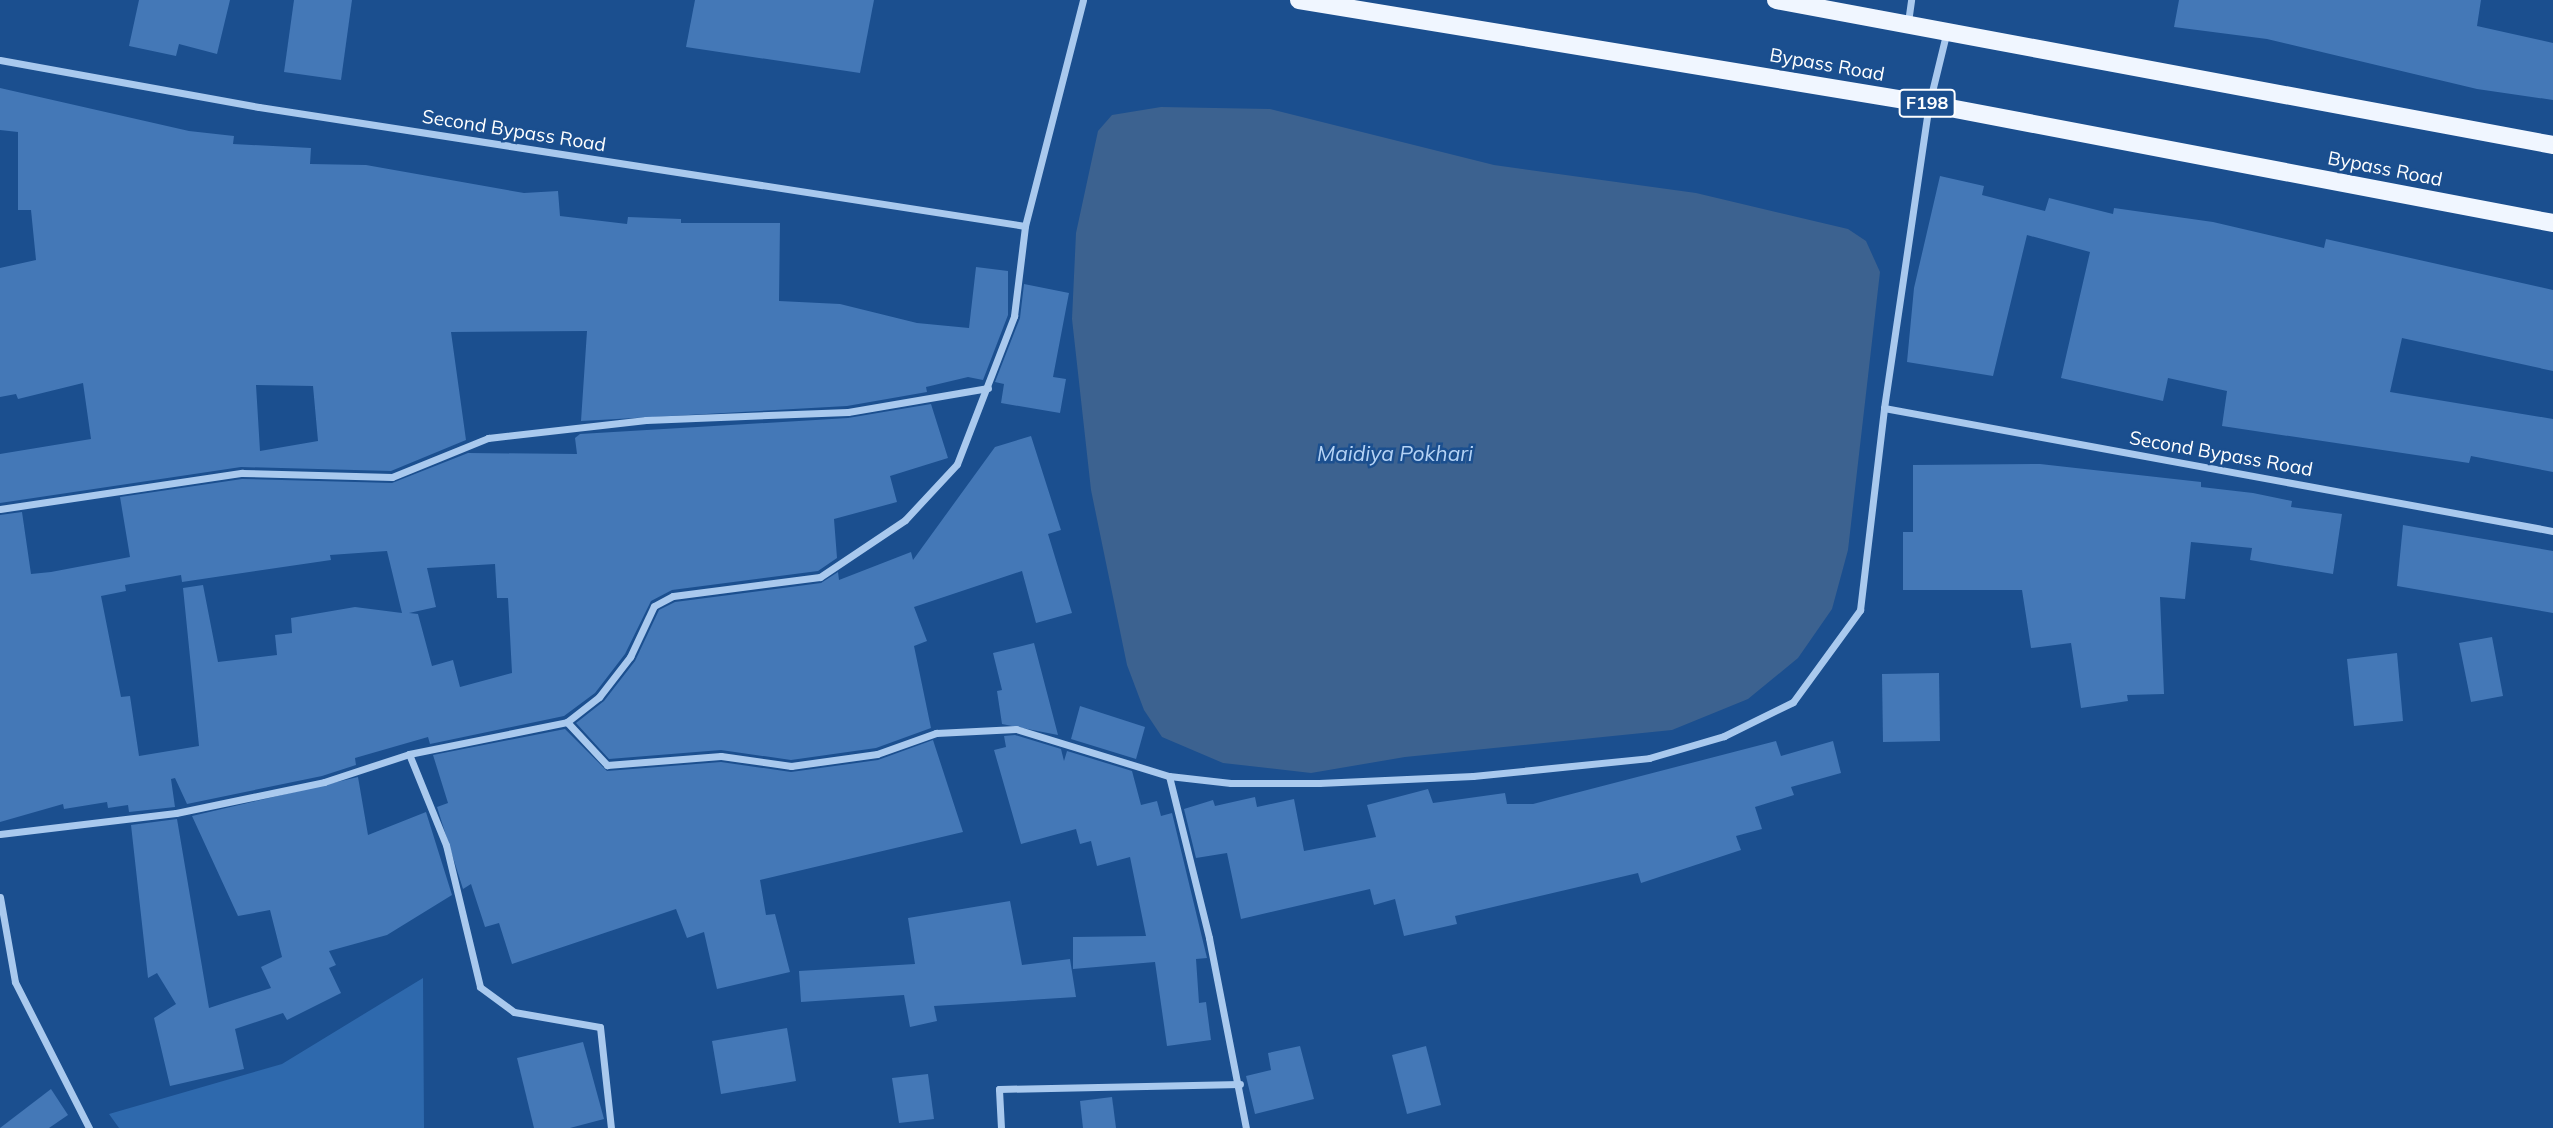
<!DOCTYPE html>
<html>
<head>
<meta charset="utf-8">
<style>
  body { margin:0 }
  #map { position:relative; width:2553px; height:1128px; overflow:hidden; background:#1b4f8f; font-family:Mulish,sans-serif }
  div>[style] { position:absolute }
  .green>* { inset:0; background:#2e69ad }
  .water>* { inset:0; background:#3c6290 }
  .building>* { inset:0; background:#4478b7 }
  .minor>* { height:7px; margin:-3.5px; padding:0 3.5px; transform-origin:3.5px; border-radius:3.5px; background:#a9c9ee }
  .primary>* { height:18px; margin:-9px; padding:0 9px; transform-origin:9px; border-radius:9px; background:#f0f6ff }
  span { translate:-50% -50%; white-space:nowrap; text-align:center; line-height:1.15; -webkit-text-stroke:5px #1b4f8f; paint-order:stroke }
  .shield-label span { padding:2px 5px; background:#1b4f8f; border:2px solid; border-radius:5px; -webkit-text-stroke-width:0 }
  .shield-label { font-size:18px; color:#fff; font-weight:700 }
  .street-label { font-size:19px; color:#fff }
  .water-label { font-size:21px; color:#b5d3f5; font-style:italic }
</style>
</head>
<body>
<div id="map">
  <div class="green">
    <div style="clip-path:polygon(423px 978px,424px 1128px,119px 1128px,109px 1114px,282px 1064px)"></div>
  </div>
  <div class="water">
    <div style="clip-path:polygon(1161px 107px,1270px 109px,1494px 165px,1696px 193px,1848px 229px,1866px 241px,1880px 272px,1848px 550px,1832px 609px,1798px 658px,1748px 699px,1672px 730px,1405px 757px,1311px 773px,1223px 763px,1162px 737px,1144px 710px,1127px 665px,1091px 490px,1072px 319px,1076px 233px,1098px 131px,1112px 115px)"></div>
  </div>
  <div class="building">
    <div style="clip-path:polygon(139px 0,230px 0,217px 54px,179px 44px,176px 56px,129px 46px)"></div>
    <div style="clip-path:polygon(294px 0,352px 0,341px 80px,284px 72px)"></div>
    <div style="clip-path:polygon(695px 0,874px 0,860px 73px,686px 47px)"></div>
    <div style="clip-path:polygon(2179px 0,2481px 0,2477px 26px,2553px 43px,2553px 100px,2477px 89px,2267px 39px,2174px 27px)"></div>
    <div style="clip-path:polygon(evenodd,0 88px,189px 131px,234px 136px,233px 144px,311px 148px,310px 164px,366px 165px,524px 193px,558px 191px,560px 216px,627px 224px,628px 217px,681px 219px,681px 223px,780px 223px,779px 301px,840px 304px,917px 323px,969px 328px,976px 267px,1008px 271px,1008px 315px,983px 380px,968px 377px,926px 387px,927px 392px,847px 406px,581px 421px,587px 331px,451px 332px,466px 440px,391px 471px,241px 467px,0 503px,0 454px,91px 439px,83px 383px,18px 399px,16px 394px,0 397px,0 268px,36px 260px,31px 210px,18px 210px,18px 132px,0 130px,0 88px,256px 385px,313px 386px,318px 441px,260px 451px,256px 385px)"></div>
    <div style="clip-path:polygon(1940px 176px,1984px 186px,1982px 195px,2045px 211px,2049px 198px,2113px 214px,2114px 208px,2213px 222px,2324px 248px,2326px 239px,2553px 290px,2553px 371px,2402px 338px,2390px 392px,2553px 419px,2553px 472px,2471px 456px,2469px 463px,2222px 426px,2227px 391px,2168px 378px,2163px 401px,2061px 378px,2090px 252px,2027px 235px,1993px 376px,1907px 362px,1914px 288px)"></div>
    <div style="clip-path:polygon(1024px 284px,1069px 293px,1053px 377px,1066px 379px,1060px 413px,1001px 403px,1004px 384px,995px 382px,1020px 318px)"></div>
    <div style="clip-path:polygon(evenodd,931px 404px,948px 458px,890px 476px,897px 502px,834px 519px,837px 558px,818px 571px,672px 590px,651px 601px,625px 654px,595px 693px,564px 716px,430px 744px,428px 737px,355px 758px,356px 765px,322px 776px,187px 804px,175px 778px,171px 779px,175px 807px,129px 812px,128px 805px,108px 808px,107px 802px,64px 809px,63px 804px,0 822px,0 515px,22px 512px,31px 574px,51px 572px,130px 557px,120px 497px,242px 479px,392px 483px,468px 453px,577px 454px,575px 438px,580px 434px,848px 418px,931px 404px,387px 551px,402px 613px,355px 607px,291px 618px,292px 633px,275px 635px,277px 655px,218px 662px,203px 585px,183px 588px,199px 746px,139px 756px,130px 696px,121px 697px,101px 596px,126px 591px,125px 585px,181px 575px,182px 582px,331px 560px,330px 555px,387px 551px,931px 404px,495px 564px,497px 598px,508px 598px,512px 673px,460px 687px,453px 660px,432px 666px,418px 614px,409px 613px,436px 607px,427px 568px,495px 564px)"></div>
    <div style="clip-path:polygon(1031px 436px,1061px 530px,1048px 534px,1072px 613px,1036px 623px,1022px 571px,914px 607px,927px 641px,914px 646px,931px 728px,876px 748px,791px 760px,721px 750px,609px 759px,576px 723px,604px 701px,635px 661px,659px 610px,675px 602px,821px 583px,838px 572px,839px 580px,911px 552px,913px 560px,995px 447px)"></div>
    <div style="clip-path:polygon(2040px 464px,2201px 482px,2201px 487px,2253px 493px,2292px 501px,2291px 507px,2342px 514px,2333px 574px,2250px 560px,2252px 548px,2191px 542px,2185px 599px,2160px 597px,2164px 694px,2127px 695px,2128px 701px,2081px 708px,2071px 643px,2031px 648px,2022px 590px,1903px 590px,1903px 532px,1913px 532px,1913px 465px)"></div>
    <div style="clip-path:polygon(2403px 525px,2553px 551px,2553px 613px,2397px 586px)"></div>
    <div style="clip-path:polygon(2492px 637px,2503px 696px,2471px 702px,2459px 643px)"></div>
    <div style="clip-path:polygon(1034px 643px,1058px 735px,1002px 724px,997px 691px,1002px 690px,993px 653px)"></div>
    <div style="clip-path:polygon(2397px 653px,2403px 721px,2354px 726px,2347px 659px)"></div>
    <div style="clip-path:polygon(1939px 673px,1940px 741px,1883px 742px,1882px 674px)"></div>
    <div style="clip-path:polygon(1080px 706px,1145px 727px,1136px 759px,1071px 739px)"></div>
    <div style="clip-path:polygon(565px 729px,607px 771px,721px 762px,791px 772px,878px 760px,933px 740px,963px 832px,760px 880px,766px 915px,775px 914px,790px 972px,717px 989px,704px 932px,687px 938px,676px 909px,512px 964px,499px 923px,485px 927px,471px 884px,463px 889px,437px 807px,448px 803px,433px 755px)"></div>
    <div style="clip-path:polygon(1015px 735px,1061px 749px,1064px 761px,1067px 751px,1132px 771px,1141px 805px,1157px 801px,1161px 816px,1172px 813px,1207px 958px,1196px 959px,1199px 1003px,1206px 1002px,1211px 1040px,1167px 1046px,1155px 962px,1073px 969px,1073px 937px,1146px 936px,1130px 857px,1097px 866px,1091px 841px,1080px 844px,1076px 829px,1021px 844px,994px 750px,1006px 747px,1004px 736px)"></div>
    <div style="clip-path:polygon(1776px 741px,1781px 756px,1833px 741px,1841px 773px,1791px 787px,1794px 795px,1755px 807px,1762px 829px,1736px 836px,1741px 850px,1641px 883px,1638px 873px,1455px 916px,1457px 924px,1404px 936px,1395px 899px,1374px 905px,1370px 889px,1241px 919px,1227px 853px,1196px 858px,1184px 809px,1213px 800px,1215px 806px,1255px 797px,1257px 807px,1294px 799px,1304px 851px,1376px 837px,1367px 805px,1428px 789px,1433px 803px,1505px 793px,1507px 804px,1533px 804px)"></div>
    <div style="clip-path:polygon(358px 777px,368px 835px,426px 812px,452px 895px,387px 935px,329px 951px,336px 965px,329px 968px,341px 993px,287px 1020px,283px 1013px,235px 1029px,244px 1069px,170px 1086px,154px 1018px,176px 1004px,157px 973px,148px 978px,131px 825px,177px 819px,209px 1008px,271px 988px,261px 967px,282px 957px,270px 910px,238px 916px,192px 816px)"></div>
    <div style="clip-path:polygon(1010px 901px,1022px 965px,1070px 959px,1076px 997px,934px 1006px,937px 1021px,910px 1027px,904px 995px,801px 1002px,799px 971px,915px 964px,908px 918px)"></div>
    <div style="clip-path:polygon(787px 1028px,796px 1081px,721px 1094px,712px 1041px)"></div>
    <div style="clip-path:polygon(583px 1042px,604px 1119px,570px 1128px,534px 1128px,517px 1058px)"></div>
    <div style="clip-path:polygon(1300px 1046px,1314px 1099px,1255px 1114px,1246px 1076px,1271px 1070px,1268px 1053px)"></div>
    <div style="clip-path:polygon(1426px 1046px,1441px 1105px,1407px 1114px,1392px 1055px)"></div>
    <div style="clip-path:polygon(928px 1074px,934px 1119px,899px 1123px,892px 1078px)"></div>
    <div style="clip-path:polygon(51px 1089px,68px 1115px,49px 1128px,0 1128px)"></div>
    <div style="clip-path:polygon(1112px 1097px,1116px 1128px,1083px 1128px,1080px 1101px)"></div>
  </div>
  <div class="minor">
    <div style="left:1908px;top:22px;width:22px;rotate:-82deg"></div>
    <div style="left:0;top:60px;width:263px;rotate:10.3deg"></div>
    <div style="left:259px;top:107px;width:775px;rotate:8.83deg"></div>
    <div style="left:1884px;top:408px;width:680px;rotate:10.42deg"></div>
    <div style="left:0;top:509px;width:245px;rotate:-8.5deg"></div>
    <div style="left:242px;top:473px;width:150px;rotate:1.5deg"></div>
    <div style="left:392px;top:477px;width:104px;rotate:-22.1deg"></div>
    <div style="left:488px;top:438px;width:159px;rotate:-6.5deg"></div>
    <div style="left:646px;top:420px;width:202px;rotate:-2.3deg"></div>
    <div style="left:848px;top:412px;width:142px;rotate:-9.7deg"></div>
    <div style="left:567px;top:722px;width:59px;rotate:47.1deg"></div>
    <div style="left:607px;top:765px;width:114px;rotate:-4.5deg"></div>
    <div style="left:721px;top:756px;width:71px;rotate:8.1deg"></div>
    <div style="left:791px;top:766px;width:87px;rotate:-7.9deg"></div>
    <div style="left:877px;top:754px;width:63px;rotate:-19.6deg"></div>
    <div style="left:936px;top:733px;width:80px;rotate:-2.9deg"></div>
    <div style="left:1016px;top:729px;width:160px;rotate:17.1deg"></div>
    <div style="left:1169px;top:776px;width:62px;rotate:6.4deg"></div>
    <div style="left:1231px;top:783px;width:88px"></div>
    <div style="left:1319px;top:783px;width:154px;rotate:-2.6deg"></div>
    <div style="left:1473px;top:776px;width:177px;rotate:-5.8deg"></div>
    <div style="left:1649px;top:758px;width:78px;rotate:-16.3deg"></div>
    <div style="left:1724px;top:736px;width:77px;rotate:-26.2deg"></div>
    <div style="left:1793px;top:702px;width:114px;rotate:-53.9deg"></div>
    <div style="left:1860px;top:610px;width:203px;rotate:-83.2deg"></div>
    <div style="left:1884px;top:408px;width:307px;rotate:-81.6deg"></div>
    <div style="left:1929px;top:104px;width:72px;rotate:-76.3deg"></div>
    <div style="left:409px;top:754px;width:98px;rotate:67.9deg"></div>
    <div style="left:446px;top:845px;width:146px;rotate:76.5deg"></div>
    <div style="left:480px;top:987px;width:42px;rotate:36.3deg"></div>
    <div style="left:514px;top:1012px;width:87px;rotate:9.9deg"></div>
    <div style="left:600px;top:1027px;width:102px;rotate:83.8deg"></div>
    <div style="left:1169px;top:776px;width:167px;rotate:76.1deg"></div>
    <div style="left:1209px;top:938px;width:194px;rotate:79deg"></div>
    <div style="left:0;top:834px;width:177px;rotate:-6.8deg"></div>
    <div style="left:176px;top:813px;width:151px;rotate:-11.8deg"></div>
    <div style="left:324px;top:782px;width:89px;rotate:-18.2deg"></div>
    <div style="left:409px;top:754px;width:161px;rotate:-11.4deg"></div>
    <div style="left:567px;top:722px;width:41px;rotate:-38deg"></div>
    <div style="left:599px;top:697px;width:51px;rotate:-52.2deg"></div>
    <div style="left:630px;top:657px;width:56px;rotate:-64.8deg"></div>
    <div style="left:654px;top:606px;width:21px;rotate:-28deg"></div>
    <div style="left:673px;top:596px;width:148px;rotate:-7.4deg"></div>
    <div style="left:820px;top:577px;width:102px;rotate:-33.8deg"></div>
    <div style="left:905px;top:520px;width:76px;rotate:-47.1deg"></div>
    <div style="left:957px;top:464px;width:159px;rotate:-68.9deg"></div>
    <div style="left:1014px;top:316px;width:91px;rotate:-83deg"></div>
    <div style="left:1025px;top:226px;width:233px;rotate:-75.6deg"></div>
    <div style="left:0;top:897px;width:86px;rotate:80deg"></div>
    <div style="left:15px;top:982px;width:164px;rotate:63.1deg"></div>
    <div style="left:1001px;top:1128px;width:39px;rotate:-93deg"></div>
    <div style="left:999px;top:1089px;width:241px;rotate:-1.2deg"></div>
  </div>
  <div class="primary">
    <div style="left:1299px;top:0;width:639px;rotate:9.37deg"></div>
    <div style="left:1929px;top:104px;width:635px;rotate:10.8deg"></div>
    <div style="left:1776px;top:0;width:790px;rotate:10.57deg"></div>
  </div>
  <div class="shield-label">
    <span style="left:1927px;top:103px">F198</span>
  </div>
  <div class="street-label">
    <span style="left:1827px;top:65px;rotate:10deg">Bypass Road</span>
    <span style="left:514px;top:131px;rotate:9deg">Second Bypass Road</span>
    <span style="left:2385px;top:169px;rotate:11deg">Bypass Road</span>
    <span style="left:2221px;top:454px;rotate:10deg">Second Bypass Road</span>
  </div>
  <div class="water-label">
    <span style="left:1395px;top:453px">Maidiya Pokhari</span>
  </div>
</div>
</body>
</html>
